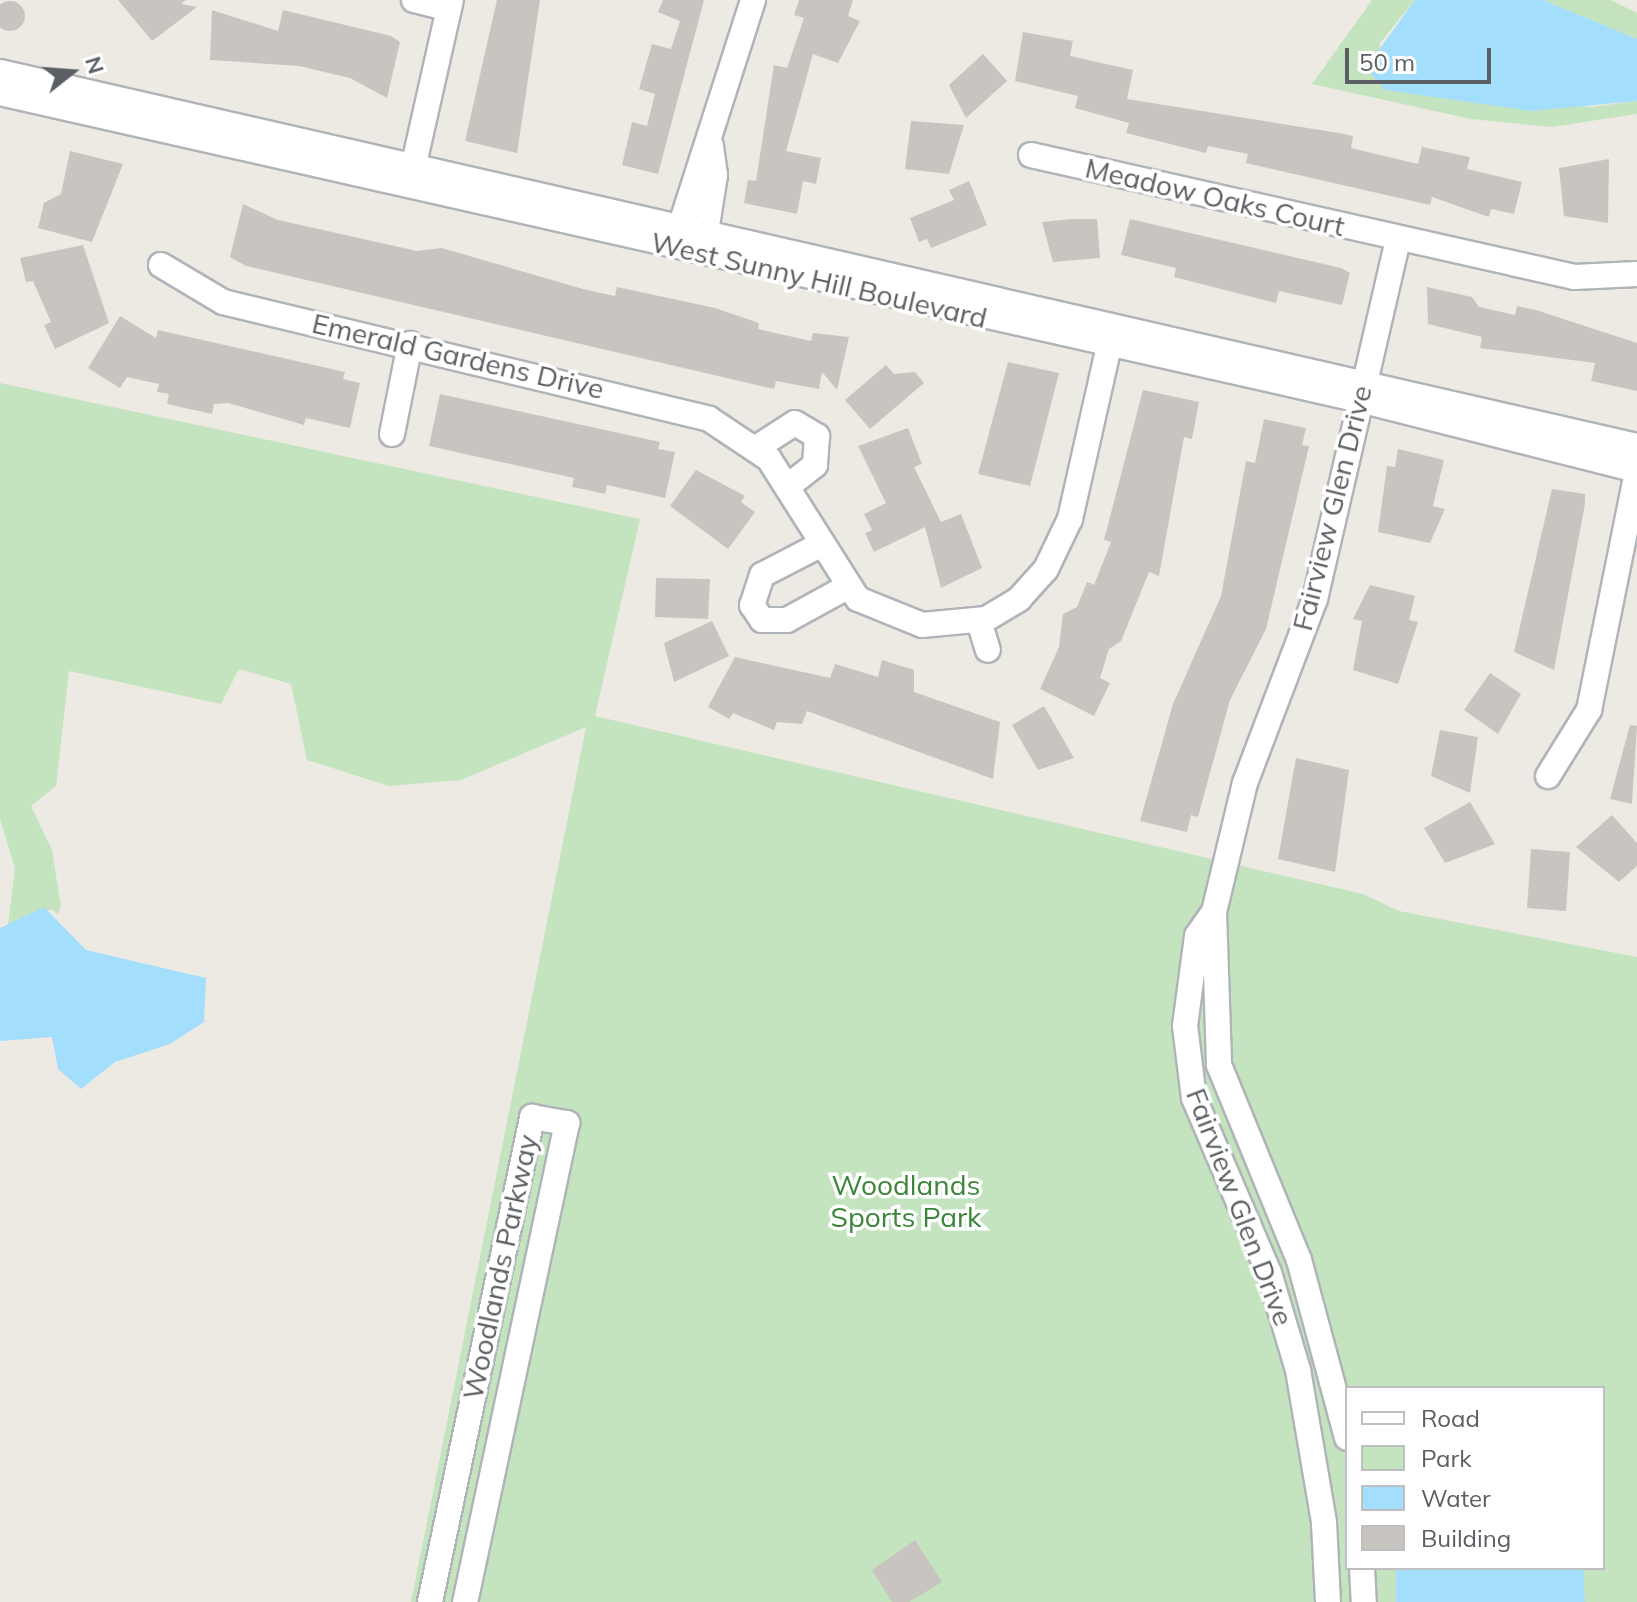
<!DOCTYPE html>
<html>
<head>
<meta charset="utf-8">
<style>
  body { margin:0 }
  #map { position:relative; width:1637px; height:1602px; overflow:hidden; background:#edeae3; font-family:Mulish,sans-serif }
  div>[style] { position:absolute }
  .green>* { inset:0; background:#c3e4bf }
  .water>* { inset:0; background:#a3defd }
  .building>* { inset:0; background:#c8c5c0 }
  .round { border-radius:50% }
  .roads { filter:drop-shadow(2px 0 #b0b4b8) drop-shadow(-2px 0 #b0b4b8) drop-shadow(0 2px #b0b4b8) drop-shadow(0 -2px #b0b4b8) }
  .minor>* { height:24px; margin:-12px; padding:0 12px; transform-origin:12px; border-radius:12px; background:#fff }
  span { translate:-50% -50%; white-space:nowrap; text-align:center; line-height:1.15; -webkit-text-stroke:7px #fff; paint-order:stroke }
  .street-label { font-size:28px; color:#5b5f63 }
  .park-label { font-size:28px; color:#3b8538 }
  .legend { position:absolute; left:1345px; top:1386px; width:260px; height:184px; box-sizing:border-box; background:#fff; border:2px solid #bdbfc1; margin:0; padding:10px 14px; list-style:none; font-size:24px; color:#5b5f63 }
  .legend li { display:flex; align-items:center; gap:16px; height:40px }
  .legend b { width:40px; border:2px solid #bdbfc1 }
  .north { position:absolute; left:32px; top:32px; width:80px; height:80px; -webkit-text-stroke:6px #fff; paint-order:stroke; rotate:73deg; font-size:22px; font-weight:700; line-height:32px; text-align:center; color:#5b5f63 }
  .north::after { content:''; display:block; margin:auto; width:28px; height:36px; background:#5b5f63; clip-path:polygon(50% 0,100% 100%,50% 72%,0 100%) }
  .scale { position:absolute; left:1345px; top:48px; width:146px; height:36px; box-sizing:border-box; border:4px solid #5b5f63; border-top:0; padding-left:10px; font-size:24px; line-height:28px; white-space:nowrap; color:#5b5f63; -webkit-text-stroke:6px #fff; paint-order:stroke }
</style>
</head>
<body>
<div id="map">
  <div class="green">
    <div style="clip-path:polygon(1372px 0,1415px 0,1380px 43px,1385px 90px,1591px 107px,1637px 101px,1637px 114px,1551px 127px,1471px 119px,1312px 84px)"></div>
    <div style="clip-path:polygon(1543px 0,1611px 0,1637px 13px,1637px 39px)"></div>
    <div style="clip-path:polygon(evenodd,0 383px,640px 519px,595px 716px,1363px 894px,1399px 911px,1637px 957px,1637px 1602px,411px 1602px,586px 727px,461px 780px,389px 786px,307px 760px,291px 684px,239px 669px,221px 704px,69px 671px,56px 786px,31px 806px,52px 850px,61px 907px,57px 914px,52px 909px,8px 925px,15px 868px,0 819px,0 383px,1347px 1388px,1603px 1388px,1603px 1568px,1347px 1568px,1347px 1388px)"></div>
  </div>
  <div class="water">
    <div style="clip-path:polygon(1415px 0,1543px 0,1637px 39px,1637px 101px,1531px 111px,1385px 90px,1366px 68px)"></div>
    <div style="clip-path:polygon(44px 907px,86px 950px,206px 978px,204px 1022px,170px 1044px,115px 1062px,81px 1089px,58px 1069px,52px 1037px,0 1041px,0 928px)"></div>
    <div style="clip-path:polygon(1396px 1568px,1583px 1568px,1585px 1602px,1396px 1602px)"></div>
  </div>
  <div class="building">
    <div style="clip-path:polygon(118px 0,186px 0,181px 4px,197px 7px,152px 41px)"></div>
    <div style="clip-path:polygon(497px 0,540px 0,517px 153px,465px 141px)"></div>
    <div style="clip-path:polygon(663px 0,704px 0,658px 174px,622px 165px,632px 122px,647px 126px,655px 94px,639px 89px,652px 44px,671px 49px,680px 21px,658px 12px)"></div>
    <div style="clip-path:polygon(799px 0,853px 0,848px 16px,860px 21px,838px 63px,813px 54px,786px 151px,821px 158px,816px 184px,803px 181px,797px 214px,744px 203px,748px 180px,756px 181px,774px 65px,787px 68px,804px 18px,794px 15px)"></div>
    <div class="round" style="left:-5px;top:1px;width:30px;height:30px"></div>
    <div style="clip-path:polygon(212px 10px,278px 31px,283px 10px,391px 36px,400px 42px,387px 98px,350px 78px,299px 66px,210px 60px)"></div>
    <div style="clip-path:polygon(1023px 32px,1073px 41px,1070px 56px,1133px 70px,1127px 99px,1339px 133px,1353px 136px,1351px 148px,1418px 164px,1422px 147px,1470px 157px,1467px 169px,1522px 182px,1514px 214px,1491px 209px,1489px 217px,1432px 197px,1430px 205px,1246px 163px,1248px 154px,1208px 146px,1206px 153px,1126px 133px,1129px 123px,1075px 108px,1078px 96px,1015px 81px)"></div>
    <div style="clip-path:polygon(983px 54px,1007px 81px,966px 118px,949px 85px)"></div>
    <div style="clip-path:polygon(911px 121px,964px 125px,949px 174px,905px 169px)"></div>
    <div style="clip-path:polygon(70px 151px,123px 164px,92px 242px,38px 228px,44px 203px,61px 194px)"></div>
    <div style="clip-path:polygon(1609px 159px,1608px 223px,1564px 216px,1559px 168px)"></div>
    <div style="clip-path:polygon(969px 181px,987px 225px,931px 248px,927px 239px,919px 242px,910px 218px,954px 200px,949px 190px)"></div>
    <div style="clip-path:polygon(243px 204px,278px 220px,417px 251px,442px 248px,583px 289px,615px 296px,617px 287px,715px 308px,759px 323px,758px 329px,811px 341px,813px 333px,849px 337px,837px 390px,822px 372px,819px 389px,776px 381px,774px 389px,246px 266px,230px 257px)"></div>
    <div style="clip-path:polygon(1072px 219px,1097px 219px,1100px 258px,1053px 262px,1042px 222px)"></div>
    <div style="clip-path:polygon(1130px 219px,1341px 268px,1350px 273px,1342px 305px,1279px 291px,1276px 303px,1174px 277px,1176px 268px,1121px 255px)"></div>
    <div style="clip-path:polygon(83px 245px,109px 323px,55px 349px,44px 325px,51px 322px,33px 281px,26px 282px,20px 258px)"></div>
    <div style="clip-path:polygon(1427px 287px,1472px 297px,1479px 307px,1515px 315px,1517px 306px,1536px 310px,1637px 343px,1637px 391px,1591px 381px,1595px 363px,1480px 348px,1482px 337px,1428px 324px)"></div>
    <div style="clip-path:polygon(120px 316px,156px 338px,158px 330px,345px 372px,343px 379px,360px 383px,350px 428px,306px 418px,304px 425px,228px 403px,214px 404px,212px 414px,167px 404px,169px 394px,157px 392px,159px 384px,127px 377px,120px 388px,88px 368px)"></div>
    <div style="clip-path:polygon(1008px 362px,1059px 373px,1030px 486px,978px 474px)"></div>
    <div style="clip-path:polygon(886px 365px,894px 374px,915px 372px,924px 383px,870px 429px,845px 400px)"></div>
    <div style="clip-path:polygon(1143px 390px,1199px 402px,1192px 439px,1184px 437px,1159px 576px,1149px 572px,1121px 641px,1109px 649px,1100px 678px,1110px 683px,1094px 716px,1040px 689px,1059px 647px,1063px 614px,1077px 607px,1087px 582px,1094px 585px,1111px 542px,1104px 540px)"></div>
    <div style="clip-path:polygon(440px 394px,660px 442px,658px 449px,675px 452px,665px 498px,607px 485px,605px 494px,583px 489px,572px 487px,574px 478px,429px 446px)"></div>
    <div style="clip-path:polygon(1264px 419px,1306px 428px,1302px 445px,1309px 446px,1266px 629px,1230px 700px,1198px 817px,1191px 815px,1187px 832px,1140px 821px,1173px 704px,1221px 596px,1246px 461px,1255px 463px)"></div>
    <div style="clip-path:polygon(908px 428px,922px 464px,914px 467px,941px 522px,961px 514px,982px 568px,941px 588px,925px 527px,874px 552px,865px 533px,872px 530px,864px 514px,886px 503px,858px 446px)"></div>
    <div style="clip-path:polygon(1398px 449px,1444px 460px,1433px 506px,1445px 509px,1430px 543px,1378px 532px,1387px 466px,1395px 467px)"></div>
    <div style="clip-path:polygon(696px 470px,745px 496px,741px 502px,755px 512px,728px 549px,670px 506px)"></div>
    <div style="clip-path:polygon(1552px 489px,1585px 494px,1585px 504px,1554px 670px,1514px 652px)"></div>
    <div style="clip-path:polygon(656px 578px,710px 579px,708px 619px,655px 617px)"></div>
    <div style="clip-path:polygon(1370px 585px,1415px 596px,1409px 620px,1418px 622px,1398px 684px,1353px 670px,1362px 621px,1353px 619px)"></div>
    <div style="clip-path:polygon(712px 621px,729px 656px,674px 682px,664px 643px)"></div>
    <div style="clip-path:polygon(735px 657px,830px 678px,835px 664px,878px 677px,882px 660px,914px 670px,914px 692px,1000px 722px,993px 779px,807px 711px,802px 724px,777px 722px,774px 730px,733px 713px,729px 719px,708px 707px)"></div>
    <div style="clip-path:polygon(1490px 673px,1521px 694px,1498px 734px,1464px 710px)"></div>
    <div style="clip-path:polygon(1044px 706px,1074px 758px,1038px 770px,1012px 725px)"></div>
    <div style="clip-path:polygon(1630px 725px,1637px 726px,1632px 804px,1610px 799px)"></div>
    <div style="clip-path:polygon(1440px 730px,1478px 737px,1470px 793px,1431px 776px)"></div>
    <div style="clip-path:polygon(1296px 758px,1349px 770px,1335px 872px,1278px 859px)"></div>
    <div style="clip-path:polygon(1470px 802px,1495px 844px,1445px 863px,1424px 828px)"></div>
    <div style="clip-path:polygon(1612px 815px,1637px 843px,1637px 866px,1619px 882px,1576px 847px)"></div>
    <div style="clip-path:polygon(1531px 849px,1570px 852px,1566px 911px,1527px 908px)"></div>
    <div style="clip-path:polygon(915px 1540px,942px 1582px,909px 1602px,892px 1602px,872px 1570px)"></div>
  </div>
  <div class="roads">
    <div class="minor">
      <div style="left:414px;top:0;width:36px;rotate:14deg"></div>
      <div style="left:0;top:72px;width:1679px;rotate:12.87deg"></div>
      <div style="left:0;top:93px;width:1394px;rotate:12.72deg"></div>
      <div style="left:1360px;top:400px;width:286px;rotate:14.2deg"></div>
      <div style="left:1031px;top:155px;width:557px;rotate:12.66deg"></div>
      <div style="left:1574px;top:277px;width:63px;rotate:-2.7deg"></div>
      <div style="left:411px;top:177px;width:181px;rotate:-77.3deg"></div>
      <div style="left:676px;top:240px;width:252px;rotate:-72.2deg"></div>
      <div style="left:704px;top:245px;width:71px;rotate:-81.1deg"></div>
      <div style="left:715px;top:175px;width:30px;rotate:-98deg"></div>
      <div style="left:161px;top:265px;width:72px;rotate:30.8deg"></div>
      <div style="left:223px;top:302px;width:500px;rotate:13.5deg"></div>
      <div style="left:709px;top:419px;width:72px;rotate:33.7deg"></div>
      <div style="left:769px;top:459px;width:166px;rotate:57.6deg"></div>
      <div style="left:858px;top:599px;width:69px;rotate:22.1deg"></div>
      <div style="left:922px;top:625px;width:64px;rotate:-5.4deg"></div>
      <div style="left:986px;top:619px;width:39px;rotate:-31deg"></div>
      <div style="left:1019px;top:599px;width:40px;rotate:-48deg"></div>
      <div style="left:1046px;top:569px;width:55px;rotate:-64.4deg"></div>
      <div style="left:1070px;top:519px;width:192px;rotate:-77.3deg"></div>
      <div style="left:392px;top:434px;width:92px;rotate:-78.7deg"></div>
      <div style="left:756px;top:448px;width:46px;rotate:-32.7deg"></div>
      <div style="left:795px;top:423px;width:26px;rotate:31deg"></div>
      <div style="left:817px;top:436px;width:29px;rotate:94deg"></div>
      <div style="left:815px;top:465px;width:34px;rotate:142deg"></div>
      <div style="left:820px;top:545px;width:65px;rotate:152.7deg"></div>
      <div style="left:762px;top:575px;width:32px;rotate:108deg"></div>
      <div style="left:752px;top:605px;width:18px;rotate:56deg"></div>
      <div style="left:762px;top:620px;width:25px"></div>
      <div style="left:787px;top:620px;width:68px;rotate:-28.8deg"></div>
      <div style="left:979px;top:621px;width:30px;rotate:73deg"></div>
      <div style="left:1548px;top:776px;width:78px;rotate:-58.2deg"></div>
      <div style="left:1589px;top:710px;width:244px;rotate:-78.6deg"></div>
      <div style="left:1214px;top:912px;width:153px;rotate:88.1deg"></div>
      <div style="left:1219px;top:1065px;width:211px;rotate:67.7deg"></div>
      <div style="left:1299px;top:1260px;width:184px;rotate:74.9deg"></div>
      <div style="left:1362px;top:1568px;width:34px;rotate:87deg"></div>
      <div style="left:430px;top:1602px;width:496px;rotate:-78.1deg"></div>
      <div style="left:532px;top:1117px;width:36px;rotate:10deg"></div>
      <div style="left:567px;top:1123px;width:490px;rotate:102deg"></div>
      <div style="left:1328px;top:1602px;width:80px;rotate:-92.9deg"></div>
      <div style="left:1324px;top:1522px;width:154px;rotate:-99.7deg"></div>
      <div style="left:1298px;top:1370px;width:101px;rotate:-106.6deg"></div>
      <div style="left:1269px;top:1273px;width:190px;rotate:-113.2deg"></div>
      <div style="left:1194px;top:1098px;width:73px;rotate:-97.1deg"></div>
      <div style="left:1185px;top:1026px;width:91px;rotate:-82.4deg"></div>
      <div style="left:1197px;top:936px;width:29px;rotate:-55deg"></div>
      <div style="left:1214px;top:912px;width:133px;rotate:-76.5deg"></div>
      <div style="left:1245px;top:783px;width:197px;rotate:-69.2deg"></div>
      <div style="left:1315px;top:599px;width:369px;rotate:-77deg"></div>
    </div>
  </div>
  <div class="street-label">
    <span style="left:1215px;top:197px;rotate:13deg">Meadow Oaks Court</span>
    <span style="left:819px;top:280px;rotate:13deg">West Sunny Hill Boulevard</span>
    <span style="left:458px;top:356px;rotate:13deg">Emerald Gardens Drive</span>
    <span style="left:1332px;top:508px;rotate:-76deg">Fairview Glen Drive</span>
    <span style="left:1240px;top:1207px;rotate:69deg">Fairview Glen Drive</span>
    <span style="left:500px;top:1267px;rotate:-78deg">Woodlands Parkway</span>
  </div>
  <div class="park-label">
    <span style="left:906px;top:1201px">Woodlands<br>Sports Park</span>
  </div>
  <ul class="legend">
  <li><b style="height:10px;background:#fff"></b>Road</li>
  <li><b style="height:22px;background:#c3e4bf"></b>Park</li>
  <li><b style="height:22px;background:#a3defd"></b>Water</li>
  <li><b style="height:22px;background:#c8c5c0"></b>Building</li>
  </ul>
  <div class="north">N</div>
  <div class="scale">50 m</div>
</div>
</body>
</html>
